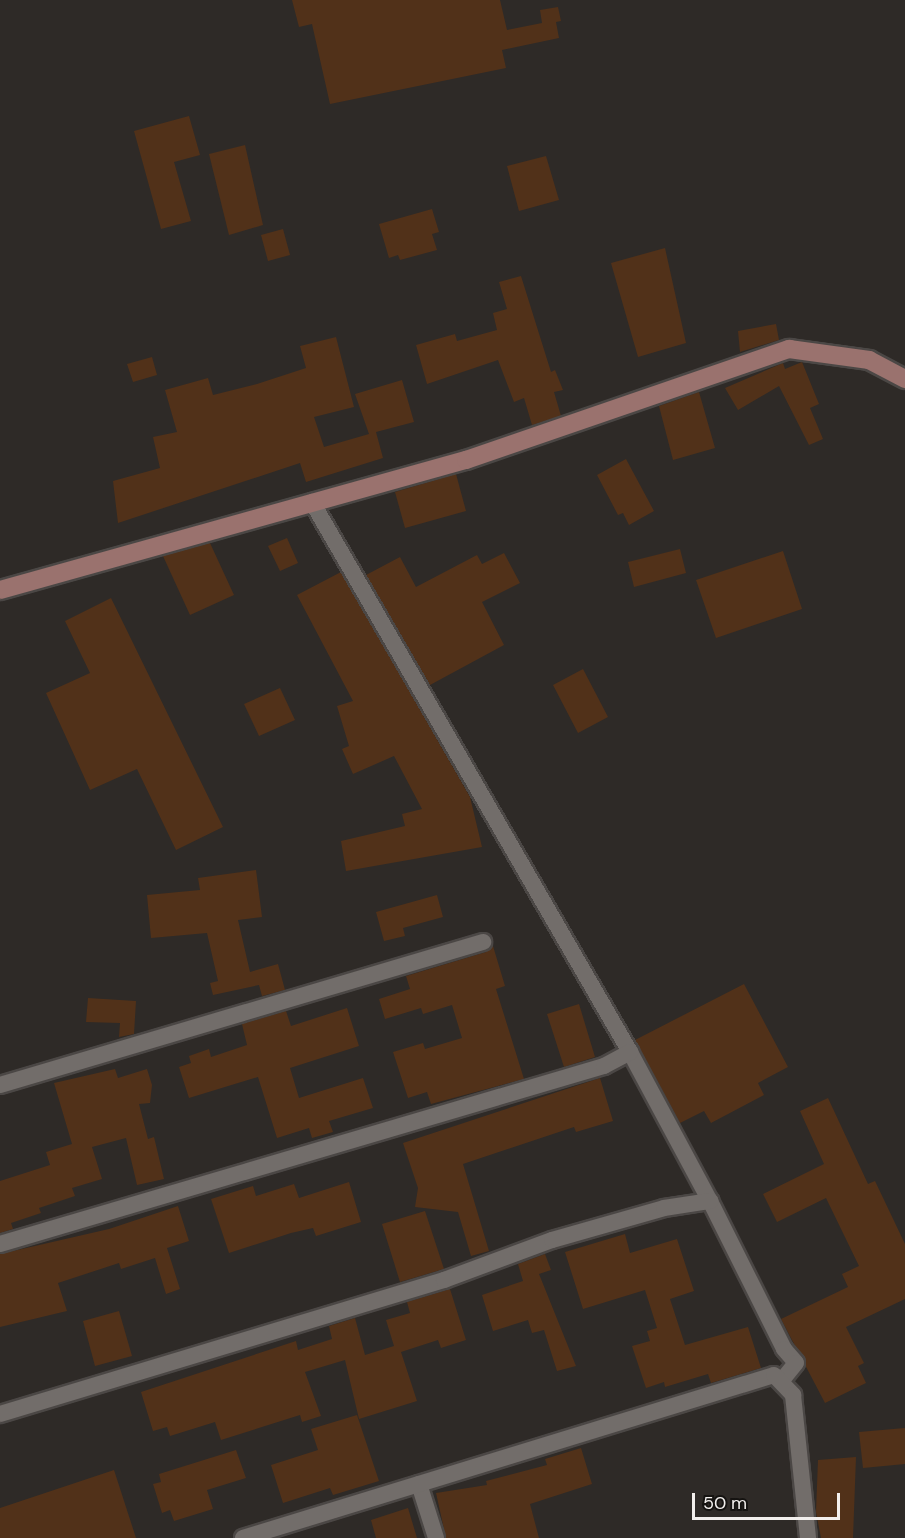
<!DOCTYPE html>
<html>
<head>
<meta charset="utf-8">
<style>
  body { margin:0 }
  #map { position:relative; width:905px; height:1538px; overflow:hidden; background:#2e2a27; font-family:"DM Sans",sans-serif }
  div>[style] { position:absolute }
  .building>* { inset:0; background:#513119 }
  .roads { filter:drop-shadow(2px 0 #4b4745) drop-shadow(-2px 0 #4b4745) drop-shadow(0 2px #4b4745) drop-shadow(0 -2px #4b4745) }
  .street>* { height:16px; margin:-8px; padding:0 8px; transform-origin:8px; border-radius:8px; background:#726d6a }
  .secondary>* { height:18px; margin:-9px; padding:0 9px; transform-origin:9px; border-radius:9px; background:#9a726e }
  span { translate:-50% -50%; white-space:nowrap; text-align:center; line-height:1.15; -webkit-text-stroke:6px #151311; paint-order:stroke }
  .scale { position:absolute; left:692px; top:1493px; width:148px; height:27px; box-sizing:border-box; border:3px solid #f2efed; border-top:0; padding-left:8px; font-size:18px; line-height:21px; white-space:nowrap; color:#f2efed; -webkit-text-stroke:4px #151311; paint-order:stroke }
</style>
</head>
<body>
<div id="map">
  <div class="building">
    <div style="clip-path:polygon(292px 0,500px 0,507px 30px,542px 23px,540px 10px,558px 7px,561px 21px,556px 22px,559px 38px,502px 50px,506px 68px,330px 104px,312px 24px,299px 27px)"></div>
    <div style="clip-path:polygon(189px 116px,200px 155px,174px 162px,191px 221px,161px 229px,134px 131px)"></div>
    <div style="clip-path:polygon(245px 145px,263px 225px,229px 235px,209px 154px)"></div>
    <div style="clip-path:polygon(546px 156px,559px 200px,519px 211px,507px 166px)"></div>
    <div style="clip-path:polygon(432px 209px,439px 232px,432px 234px,437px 250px,400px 260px,398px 255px,389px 258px,379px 224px)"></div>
    <div style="clip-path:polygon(283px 229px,290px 255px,268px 261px,261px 235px)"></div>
    <div style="clip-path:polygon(665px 248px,686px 343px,638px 357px,611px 263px)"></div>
    <div style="clip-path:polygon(521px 276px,551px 372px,555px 370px,563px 390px,554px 392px,561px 416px,532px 425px,524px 398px,514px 402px,498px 360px,427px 384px,416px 345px,455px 334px,457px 341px,497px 330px,493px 313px,507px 309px,499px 282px)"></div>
    <div style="clip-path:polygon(776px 324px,779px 340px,740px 352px,738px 331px)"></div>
    <div style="clip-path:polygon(336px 337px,354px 407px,314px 417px,324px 447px,369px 434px,355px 394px,402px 380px,414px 422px,376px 432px,383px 458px,306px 482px,300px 463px,118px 523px,113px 481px,160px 468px,153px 437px,177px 432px,165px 390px,208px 378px,213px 395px,257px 384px,306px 368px,300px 346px)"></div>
    <div style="clip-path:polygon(152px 357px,157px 375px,133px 382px,127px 364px)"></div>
    <div style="clip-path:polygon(802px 362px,819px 404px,810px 408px,823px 439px,809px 445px,779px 386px,738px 410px,725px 388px,783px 363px,785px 369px)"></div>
    <div style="clip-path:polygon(699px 392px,715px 448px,673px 460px,659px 406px)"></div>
    <div style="clip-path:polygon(626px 459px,654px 511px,629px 525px,623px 513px,618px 515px,597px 475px)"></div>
    <div style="clip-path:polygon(456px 474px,466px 511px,405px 528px,395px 492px)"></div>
    <div style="clip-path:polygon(287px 538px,298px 563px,280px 571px,268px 546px)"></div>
    <div style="clip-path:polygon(210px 543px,234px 595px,190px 615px,163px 556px)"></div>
    <div style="clip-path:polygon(680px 549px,686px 573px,634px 587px,628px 562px)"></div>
    <div style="clip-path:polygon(783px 551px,802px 609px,716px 638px,696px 580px)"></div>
    <div style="clip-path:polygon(504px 553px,520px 583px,482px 602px,504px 645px,430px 685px,366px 575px,400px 557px,416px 587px,477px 555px,482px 564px)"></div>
    <div style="clip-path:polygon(341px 572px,470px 797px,482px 847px,346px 871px,341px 841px,405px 826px,402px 814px,422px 809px,394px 756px,353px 774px,342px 749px,349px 746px,337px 706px,353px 701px,297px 595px)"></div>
    <div style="clip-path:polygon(111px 598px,223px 827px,176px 850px,137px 769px,90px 790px,46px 693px,90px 673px,65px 621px)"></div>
    <div style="clip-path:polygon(583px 669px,608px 717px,578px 733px,553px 685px)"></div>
    <div style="clip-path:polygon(280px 688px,295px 720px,259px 736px,244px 704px)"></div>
    <div style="clip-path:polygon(256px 870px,262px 917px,238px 920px,250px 972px,278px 964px,285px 990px,262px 996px,259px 985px,213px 995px,210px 983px,218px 981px,207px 933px,151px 938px,147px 895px,200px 890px,198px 878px)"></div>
    <div style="clip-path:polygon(437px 895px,443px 917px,403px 928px,405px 936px,384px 941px,376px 912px)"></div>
    <div style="clip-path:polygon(493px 946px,505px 986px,496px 989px,524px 1079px,431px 1104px,427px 1092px,408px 1098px,393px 1052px,423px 1043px,425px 1049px,462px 1038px,452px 1005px,423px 1014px,421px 1008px,385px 1019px,379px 999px,410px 989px,406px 976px,486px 952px)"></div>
    <div style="clip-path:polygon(744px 984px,788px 1067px,758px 1083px,764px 1095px,711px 1123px,704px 1111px,680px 1123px,635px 1040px)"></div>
    <div style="clip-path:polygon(88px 998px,136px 1001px,134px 1034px,119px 1037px,120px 1023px,86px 1022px)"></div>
    <div style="clip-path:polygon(579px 1004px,595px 1057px,564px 1067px,547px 1014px)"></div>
    <div style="clip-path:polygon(347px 1008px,359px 1046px,290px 1068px,299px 1098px,363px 1078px,373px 1108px,329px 1121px,333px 1132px,312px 1138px,309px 1128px,277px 1138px,258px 1077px,189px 1098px,179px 1067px,191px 1063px,189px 1056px,209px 1049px,211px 1057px,247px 1045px,242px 1024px,286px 1011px,291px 1026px)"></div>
    <div style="clip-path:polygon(115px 1069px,118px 1078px,147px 1069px,152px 1085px,150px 1103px,139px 1104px,148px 1139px,154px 1137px,164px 1179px,137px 1185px,126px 1138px,92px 1147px,102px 1179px,72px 1188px,75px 1196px,39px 1208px,41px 1213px,11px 1223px,13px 1229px,0 1233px,0 1181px,50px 1165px,46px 1152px,72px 1144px,54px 1083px)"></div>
    <div style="clip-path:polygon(600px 1078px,613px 1121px,576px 1132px,574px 1127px,463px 1164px,489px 1251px,471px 1256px,458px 1212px,415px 1207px,418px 1188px,403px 1143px)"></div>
    <div style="clip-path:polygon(828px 1098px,868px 1184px,875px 1181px,905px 1244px,905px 1299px,846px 1327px,864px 1363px,858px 1366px,866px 1383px,825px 1403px,781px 1319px,848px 1287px,842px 1274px,859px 1266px,826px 1198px,777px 1222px,763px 1194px,824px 1164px,800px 1111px)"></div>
    <div style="clip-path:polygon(349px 1182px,361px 1222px,316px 1236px,313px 1228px,291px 1233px,229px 1253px,211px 1199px,253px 1186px,256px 1196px,294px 1184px,299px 1198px)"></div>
    <div style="clip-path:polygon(178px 1206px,189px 1241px,167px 1248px,180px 1289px,166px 1294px,155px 1258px,121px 1269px,119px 1263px,58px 1283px,67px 1311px,0 1327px,0 1254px,109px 1229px)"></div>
    <div style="clip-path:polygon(425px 1211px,444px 1269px,400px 1282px,382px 1224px)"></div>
    <div style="clip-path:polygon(625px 1234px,630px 1253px,677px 1239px,694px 1291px,670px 1299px,685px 1345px,748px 1327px,761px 1368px,711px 1383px,708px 1374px,665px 1387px,664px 1382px,646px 1388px,632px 1346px,650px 1341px,647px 1331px,657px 1328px,645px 1290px,583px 1309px,565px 1252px)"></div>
    <div style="clip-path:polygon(545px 1254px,551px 1270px,539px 1274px,576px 1366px,557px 1371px,544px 1330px,532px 1333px,528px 1320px,493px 1331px,482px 1295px,523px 1281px,518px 1264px)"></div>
    <div style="clip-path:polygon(450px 1289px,466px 1340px,441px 1348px,438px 1340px,401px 1352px,417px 1401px,359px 1419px,345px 1360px,305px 1372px,321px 1416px,302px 1422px,300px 1415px,221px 1440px,215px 1422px,170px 1436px,167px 1427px,153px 1431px,141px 1392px,296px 1341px,298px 1350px,332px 1339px,329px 1326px,355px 1318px,365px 1355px,394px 1346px,386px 1320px,410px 1313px,407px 1302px)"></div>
    <div style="clip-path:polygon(119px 1311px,132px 1356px,95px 1366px,83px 1321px)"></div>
    <div style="clip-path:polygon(357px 1415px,379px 1481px,333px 1495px,330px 1488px,283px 1503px,271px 1465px,318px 1450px,311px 1429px)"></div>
    <div style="clip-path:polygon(905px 1428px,905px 1464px,863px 1468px,859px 1432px)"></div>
    <div style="clip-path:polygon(581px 1448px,592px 1484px,530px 1504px,539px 1538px,446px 1538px,436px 1493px,487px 1485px,486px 1481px,547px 1465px,545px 1459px)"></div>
    <div style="clip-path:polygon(236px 1450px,246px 1478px,207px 1490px,213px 1509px,174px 1521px,170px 1510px,162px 1513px,153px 1484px,161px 1482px,159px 1474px)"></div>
    <div style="clip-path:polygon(856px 1457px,853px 1538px,821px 1538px,816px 1512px,818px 1460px)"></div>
    <div style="clip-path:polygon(114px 1470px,136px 1538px,0 1538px,0 1508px)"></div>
    <div style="clip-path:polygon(408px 1508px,417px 1538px,376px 1538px,371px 1520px)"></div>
  </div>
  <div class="roads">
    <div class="street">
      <div style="left:312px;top:502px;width:635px;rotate:59.96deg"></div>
      <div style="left:630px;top:1052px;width:169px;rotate:61.8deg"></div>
      <div style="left:710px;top:1201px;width:165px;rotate:63.4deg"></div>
      <div style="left:784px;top:1349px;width:18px;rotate:49deg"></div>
      <div style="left:796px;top:1363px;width:21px;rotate:129deg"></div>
      <div style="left:0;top:1085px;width:504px;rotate:-16.49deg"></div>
      <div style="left:0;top:1244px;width:630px;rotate:-16.42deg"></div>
      <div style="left:604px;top:1066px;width:30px;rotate:-28deg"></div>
      <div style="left:0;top:1414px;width:464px;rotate:-16.8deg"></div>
      <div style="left:444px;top:1280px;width:115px;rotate:-20.3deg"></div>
      <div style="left:552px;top:1240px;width:116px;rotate:-15.9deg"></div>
      <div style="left:664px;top:1208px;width:47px;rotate:-8.7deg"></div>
      <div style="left:419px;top:1484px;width:57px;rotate:72.5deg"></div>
      <div style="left:243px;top:1538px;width:555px;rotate:-17.06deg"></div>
      <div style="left:774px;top:1375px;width:28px;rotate:46deg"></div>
      <div style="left:793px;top:1395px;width:144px;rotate:84deg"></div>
    </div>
    <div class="secondary">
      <div style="left:0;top:590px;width:484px;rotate:-15.6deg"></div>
      <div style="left:466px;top:460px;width:342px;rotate:-19deg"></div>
      <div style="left:789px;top:349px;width:81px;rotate:7.8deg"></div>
      <div style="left:869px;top:360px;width:41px;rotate:27.8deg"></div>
    </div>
  </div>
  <div class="scale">50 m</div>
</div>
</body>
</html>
